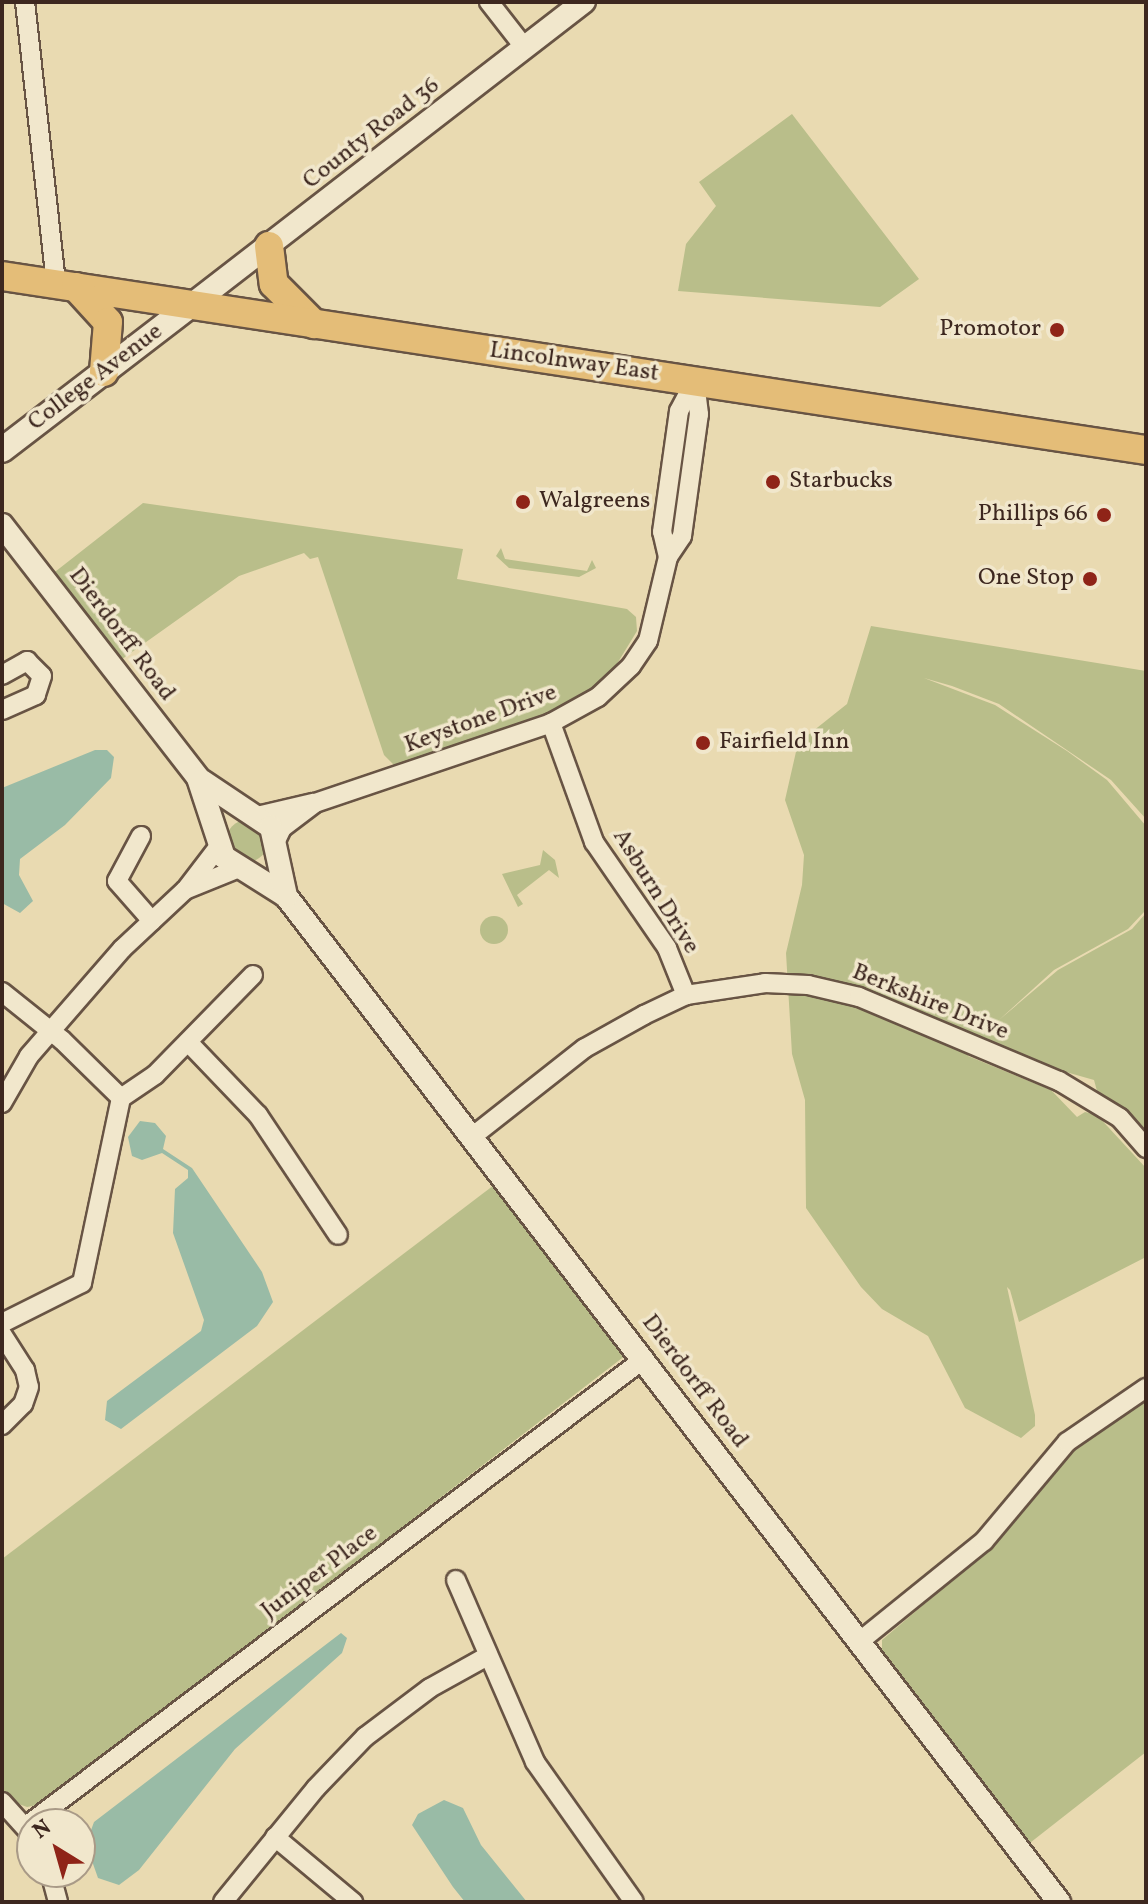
<!DOCTYPE html>
<html>
<head>
<meta charset="utf-8">
<style>
  body { margin:0 }
  #map { position:relative; width:1148px; height:1904px; overflow:hidden; background:#e9dab1; font-family:Vollkorn,serif }
  div>[style] { position:absolute }
  .green>* { inset:0; background:#b9be8a }
  .round { border-radius:50% }
  .water>* { inset:0; background:#99bba6 }
  .roads { filter:drop-shadow(2px 0 #685444) drop-shadow(-2px 0 #685444) drop-shadow(0 2px #685444) drop-shadow(0 -2px #685444) }
  .minor>* { height:18px; margin:-9px; padding:0 9px; transform-origin:9px; border-radius:9px; background:#f1e7cc }
  .tertiary>* { height:22px; margin:-11px; padding:0 11px; transform-origin:11px; border-radius:11px; background:#f1e7cc }
  .secondary>* { height:24px; margin:-12px; padding:0 12px; transform-origin:12px; border-radius:12px; background:#f1e7cc }
  .trunk>* { height:28px; margin:-14px; padding:0 14px; transform-origin:14px; border-radius:14px; background:#e4bd78 }
  .dots>* { width:22px; height:22px; translate:-50% -50%; box-sizing:border-box; border:4px solid #f1e7cc; border-radius:50% }
  span { translate:-50% -50%; white-space:nowrap; text-align:center; line-height:1.15; -webkit-text-stroke:7px #f1e7cc; paint-order:stroke }
  .street-label { font-size:24px; color:#3d271f }
  .poi-label { font-size:24px; color:#3d271f }
  .right { translate:-100% -50%; text-align:right }
  .left { translate:0 -50%; text-align:left }
  .frame { position:absolute; inset:0; border:4px solid #3d271f; pointer-events:none }
  .north { position:absolute; left:16px; top:1808px; width:80px; height:80px; box-sizing:border-box; background:#f1e7cc; border:2px solid #a99a87; border-radius:50%; rotate:323deg; font-size:22px; font-weight:700; line-height:32px; text-align:center; color:#3d271f }
  .north::after { content:''; display:block; margin:auto; width:28px; height:36px; background:#8f2418; clip-path:polygon(50% 0,100% 100%,50% 72%,0 100%) }
</style>
</head>
<body>
<div id="map">
  <div class="green">
    <div style="clip-path:polygon(792px 114px,919px 279px,880px 307px,678px 291px,686px 244px,716px 206px,699px 182px)"></div>
    <div style="clip-path:polygon(143px 503px,463px 549px,457px 579px,627px 609px,636px 617px,637px 631px,612px 672px,575px 702px,545px 717px,394px 765px,384px 755px,318px 557px,310px 559px,304px 553px,239px 576px,118px 662px,51px 575px)"></div>
    <div style="clip-path:polygon(501px 548px,505px 559px,587px 571px,592px 560px,596px 568px,579px 577px,509px 568px,496px 556px)"></div>
    <div style="clip-path:polygon(871px 626px,1146px 671px,1146px 819px,1111px 780px,999px 704px,952px 686px,924px 678px,995px 705px,1067px 751px,1107px 780px,1146px 826px,1144px 912px,1128px 929px,1054px 970px,999px 1020px,1058px 970px,1132px 929px,1146px 913px,1146px 1137px,1097px 1091px,1094px 1080px,971px 1045px,968px 1056px,1051px 1090px,1077px 1117px,1085px 1112px,1097px 1115px,1146px 1168px,1146px 1257px,1019px 1322px,1010px 1290px,1007px 1287px,1035px 1415px,1035px 1426px,1021px 1438px,965px 1408px,928px 1336px,882px 1309px,861px 1287px,806px 1208px,805px 1100px,792px 1054px,786px 953px,802px 885px,804px 855px,785px 800px,798px 743px,847px 704px)"></div>
    <div class="round" style="left:226px;top:820px;width:42px;height:42px"></div>
    <div style="clip-path:polygon(543px 850px,555px 860px,559px 878px,549px 870px,517px 895px,523px 904px,518px 907px,502px 874px,540px 865px)"></div>
    <div class="round" style="left:480px;top:916px;width:28px;height:28px"></div>
    <div style="clip-path:polygon(498px 1182px,626px 1355px,42px 1804px,27px 1807px,2px 1798px,2px 1559px)"></div>
    <div style="clip-path:polygon(1146px 1400px,1146px 1752px,1026px 1846px,882px 1656px,882px 1640px,988px 1550px,1061px 1460px)"></div>
  </div>
  <div class="water">
    <div style="clip-path:polygon(95px 750px,107px 750px,114px 757px,111px 778px,65px 825px,20px 859px,19px 875px,33px 901px,20px 913px,2px 903px,2px 788px)"></div>
    <div style="clip-path:polygon(140px 1121px,155px 1123px,166px 1136px,163px 1149px,192px 1168px,262px 1272px,273px 1302px,257px 1326px,121px 1429px,105px 1420px,107px 1401px,201px 1331px,204px 1320px,173px 1233px,175px 1189px,188px 1178px,188px 1170px,162px 1153px,142px 1160px,132px 1156px,128px 1137px)"></div>
    <div style="clip-path:polygon(341px 1633px,347px 1638px,342px 1653px,235px 1749px,139px 1870px,119px 1885px,98px 1878px,86px 1844px,94px 1822px)"></div>
    <div style="clip-path:polygon(444px 1800px,463px 1808px,481px 1845px,527px 1902px,465px 1902px,453px 1887px,412px 1825px,418px 1814px)"></div>
  </div>
  <div class="roads">
    <div class="minor">
      <div style="left:25px;top:2px;width:284px;rotate:83.7deg"></div>
      <div style="left:489px;top:2px;width:58px;rotate:52deg"></div>
      <div style="left:668px;top:557px;width:26px;rotate:-103deg"></div>
      <div style="left:662px;top:532px;width:122px;rotate:-82deg"></div>
      <div style="left:679px;top:411px;width:34px;rotate:-62deg"></div>
      <div style="left:2px;top:675px;width:29px;rotate:-29deg"></div>
      <div style="left:27px;top:661px;width:21px;rotate:45deg"></div>
      <div style="left:42px;top:676px;width:20px;rotate:108deg"></div>
      <div style="left:36px;top:695px;width:37px;rotate:156deg"></div>
      <div style="left:551px;top:723px;width:127px;rotate:70.1deg"></div>
      <div style="left:594px;top:842px;width:129px;rotate:55.4deg"></div>
      <div style="left:667px;top:948px;width:51px;rotate:68deg"></div>
      <div style="left:257px;top:816px;width:57px;rotate:-13.3deg"></div>
      <div style="left:141px;top:836px;width:51px;rotate:118.1deg"></div>
      <div style="left:117px;top:881px;width:53px;rotate:48.8deg"></div>
      <div style="left:275px;top:843px;width:17px;rotate:-65deg"></div>
      <div style="left:282px;top:828px;width:41px;rotate:-37.1deg"></div>
      <div style="left:315px;top:803px;width:249px;rotate:-18.7deg"></div>
      <div style="left:551px;top:723px;width:54px;rotate:-29deg"></div>
      <div style="left:598px;top:697px;width:45px;rotate:-43.2deg"></div>
      <div style="left:631px;top:666px;width:30px;rotate:-56deg"></div>
      <div style="left:648px;top:641px;width:86px;rotate:-76.6deg"></div>
      <div style="left:668px;top:557px;width:25px;rotate:-56deg"></div>
      <div style="left:682px;top:536px;width:123px;rotate:-82.1deg"></div>
      <div style="left:699px;top:414px;width:33px;rotate:-97deg"></div>
      <div style="left:187px;top:888px;width:53px;rotate:-52.7deg"></div>
      <div style="left:2px;top:992px;width:77px;rotate:38.7deg"></div>
      <div style="left:62px;top:1040px;width:83px;rotate:44.5deg"></div>
      <div style="left:121px;top:1098px;width:189px;rotate:101.9deg"></div>
      <div style="left:82px;top:1283px;width:89px;rotate:153.4deg"></div>
      <div style="left:188px;top:1042px;width:101px;rotate:46.2deg"></div>
      <div style="left:258px;top:1115px;width:144px;rotate:56.3deg"></div>
      <div style="left:121px;top:1098px;width:41px;rotate:-34.1deg"></div>
      <div style="left:155px;top:1075px;width:140px;rotate:-45.6deg"></div>
      <div style="left:2px;top:1103px;width:54px;rotate:-60.1deg"></div>
      <div style="left:29px;top:1056px;width:142px;rotate:-49deg"></div>
      <div style="left:122px;top:949px;width:86px;rotate:-43.1deg"></div>
      <div style="left:185px;top:890px;width:58px;rotate:-22.2deg"></div>
      <div style="left:473px;top:1136px;width:142px;rotate:-38.2deg"></div>
      <div style="left:585px;top:1048px;width:68px;rotate:-29.2deg"></div>
      <div style="left:644px;top:1015px;width:47px;rotate:-25.5deg"></div>
      <div style="left:686px;top:995px;width:80px;rotate:-8.6deg"></div>
      <div style="left:765px;top:983px;width:43px;rotate:2.7deg"></div>
      <div style="left:808px;top:985px;width:52px;rotate:13.2deg"></div>
      <div style="left:859px;top:997px;width:217px;rotate:22.8deg"></div>
      <div style="left:1059px;top:1081px;width:71px;rotate:31.2deg"></div>
      <div style="left:1120px;top:1118px;width:40px;rotate:49deg"></div>
      <div style="left:2px;top:1334px;width:43px;rotate:57.4deg"></div>
      <div style="left:25px;top:1370px;width:17px;rotate:77deg"></div>
      <div style="left:29px;top:1387px;width:18px;rotate:109deg"></div>
      <div style="left:23px;top:1404px;width:30px;rotate:135deg"></div>
      <div style="left:456px;top:1580px;width:198px;rotate:66.5deg"></div>
      <div style="left:535px;top:1762px;width:171px;rotate:54.7deg"></div>
      <div style="left:860px;top:1641px;width:159px;rotate:-38.9deg"></div>
      <div style="left:984px;top:1541px;width:129px;rotate:-50deg"></div>
      <div style="left:1067px;top:1442px;width:96px;rotate:-34.4deg"></div>
      <div style="left:2px;top:1802px;width:42px;rotate:47.9deg"></div>
      <div style="left:26px;top:1826px;width:775px;rotate:-37.08deg"></div>
      <div style="left:275px;top:1837px;width:102px;rotate:39.8deg"></div>
      <div style="left:50px;top:1872px;width:31px;rotate:75deg"></div>
      <div style="left:223px;top:1902px;width:147px;rotate:-50.8deg"></div>
      <div style="left:316px;top:1788px;width:71px;rotate:-46.1deg"></div>
      <div style="left:365px;top:1737px;width:81px;rotate:-37deg"></div>
      <div style="left:430px;top:1688px;width:64px;rotate:-29deg"></div>
    </div>
    <div class="tertiary">
      <div style="left:190px;top:306px;width:498px;rotate:-37.7deg"></div>
      <div style="left:2px;top:525px;width:320px;rotate:52.2deg"></div>
      <div style="left:198px;top:778px;width:83px;rotate:71.8deg"></div>
      <div style="left:224px;top:857px;width:73px;rotate:32.2deg"></div>
      <div style="left:286px;top:896px;width:1269px;rotate:52.46deg"></div>
      <div style="left:202px;top:781px;width:83px;rotate:33.7deg"></div>
      <div style="left:271px;top:827px;width:71px;rotate:77.7deg"></div>
    </div>
    <div class="secondary">
      <div style="left:2px;top:450px;width:237px;rotate:-37.5deg"></div>
    </div>
    <div class="trunk">
      <div style="left:269px;top:246px;width:38px;rotate:83deg"></div>
      <div style="left:274px;top:284px;width:57px;rotate:45deg"></div>
      <div style="left:2px;top:276px;width:1157px;rotate:8.65deg"></div>
      <div style="left:76px;top:287px;width:47px;rotate:47.6deg"></div>
      <div style="left:108px;top:322px;width:50px;rotate:94.6deg"></div>
    </div>
  </div>
  <div class="dots">
    <div style="left:1057px;top:330px;background:#8f2418"></div>
    <div style="left:773px;top:482px;background:#8f2418"></div>
    <div style="left:523px;top:502px;background:#8f2418"></div>
    <div style="left:1104px;top:515px;background:#8f2418"></div>
    <div style="left:1090px;top:579px;background:#8f2418"></div>
    <div style="left:703px;top:743px;background:#8f2418"></div>
  </div>
  <div class="street-label">
    <span style="left:372px;top:134px;rotate:-38deg">County Road 36</span>
    <span style="left:574px;top:363px;rotate:8deg">Lincolnway East</span>
    <span style="left:96px;top:378px;rotate:-37deg">College Avenue</span>
    <span style="left:121px;top:635px;rotate:53deg">Dierdorff Road</span>
    <span style="left:481px;top:720px;rotate:-20deg">Keystone Drive</span>
    <span style="left:655px;top:892px;rotate:58deg">Asburn Drive</span>
    <span style="left:930px;top:1003px;rotate:22deg">Berkshire Drive</span>
    <span style="left:694px;top:1382px;rotate:53deg">Dierdorff Road</span>
    <span style="left:320px;top:1573px;rotate:-37deg">Juniper Place</span>
  </div>
  <div class="poi-label">
    <span class="right" style="left:1041px;top:330px">Promotor</span>
    <span class="left" style="left:789px;top:482px">Starbucks</span>
    <span class="left" style="left:539px;top:502px">Walgreens</span>
    <span class="right" style="left:1088px;top:515px">Phillips 66</span>
    <span class="right" style="left:1074px;top:579px">One Stop</span>
    <span class="left" style="left:719px;top:743px">Fairfield Inn</span>
  </div>
  <div class="frame"></div>
  <div class="north">N</div>
</div>
</body>
</html>
